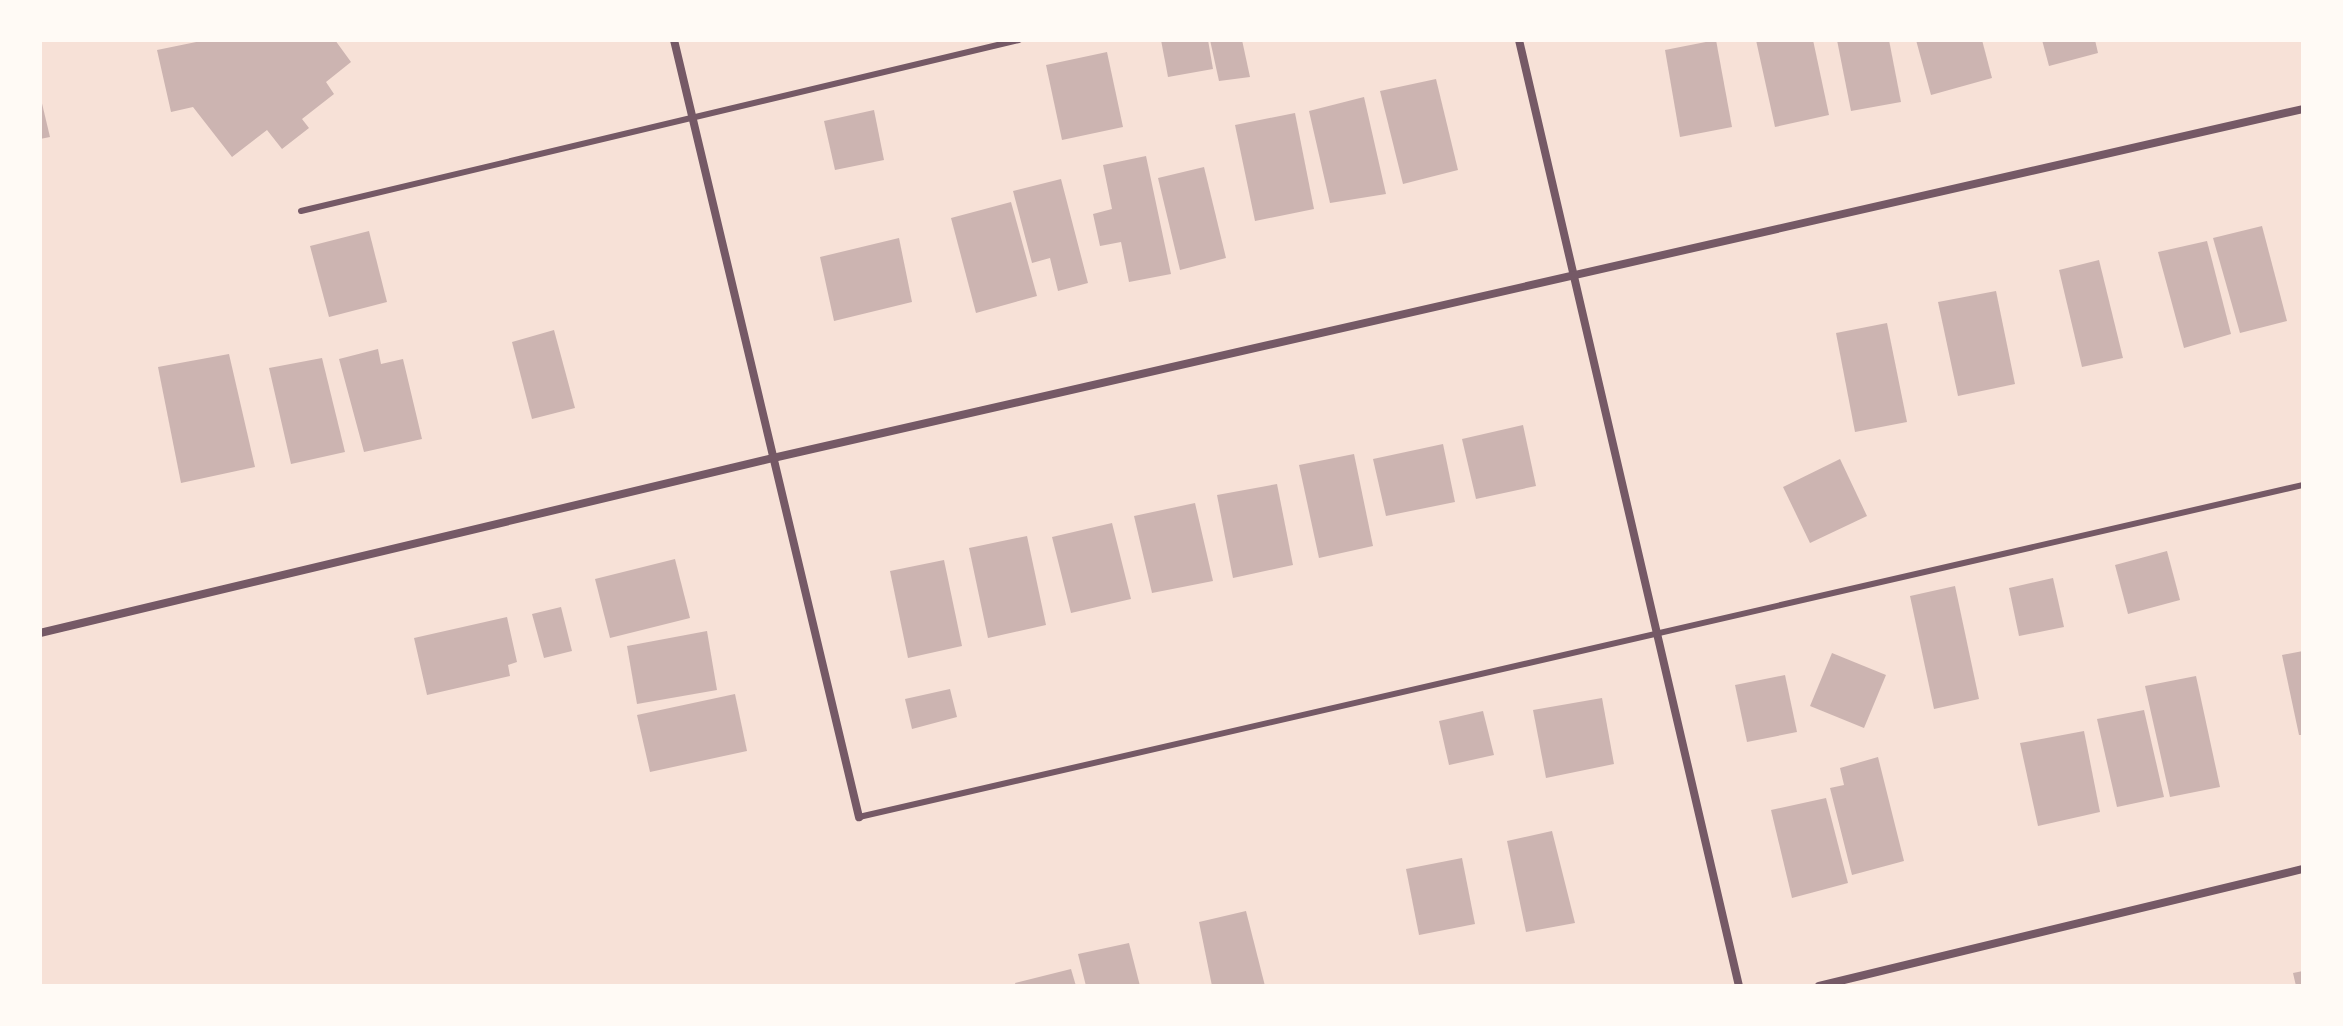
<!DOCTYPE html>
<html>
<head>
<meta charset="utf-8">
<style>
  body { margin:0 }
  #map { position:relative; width:2343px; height:1026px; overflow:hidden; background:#f7e1d7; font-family:"Varela Round",sans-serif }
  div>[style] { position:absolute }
  .building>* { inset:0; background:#ccb4b1 }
  .service>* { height:6px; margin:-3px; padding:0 3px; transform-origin:3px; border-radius:3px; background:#755966 }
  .minor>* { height:8px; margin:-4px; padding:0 4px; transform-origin:4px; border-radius:4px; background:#755966 }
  span { translate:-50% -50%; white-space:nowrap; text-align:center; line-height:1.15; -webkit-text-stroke:6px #fffaf5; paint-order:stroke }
  .frame { position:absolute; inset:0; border:42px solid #fffaf5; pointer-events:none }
</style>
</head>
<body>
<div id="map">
  <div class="building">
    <div style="clip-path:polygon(206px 40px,335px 40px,351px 62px,326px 82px,334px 94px,302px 119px,309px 128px,282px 149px,267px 130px,232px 157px,193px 107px,171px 112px,157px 50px)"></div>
    <div style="clip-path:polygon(1161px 40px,1208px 40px,1213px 69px,1168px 77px)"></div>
    <div style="clip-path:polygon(1210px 40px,1242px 40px,1250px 77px,1219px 81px)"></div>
    <div style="clip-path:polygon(1716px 40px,1732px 127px,1680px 137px,1665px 50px)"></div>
    <div style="clip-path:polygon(1756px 40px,1813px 40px,1829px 115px,1775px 127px)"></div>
    <div style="clip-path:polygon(1837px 40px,1889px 40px,1901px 102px,1851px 111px)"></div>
    <div style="clip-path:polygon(1916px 40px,1982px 40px,1992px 78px,1931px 95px)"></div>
    <div style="clip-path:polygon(2042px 40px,2095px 40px,2098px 53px,2049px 66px)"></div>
    <div style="clip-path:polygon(1107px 52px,1123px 127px,1062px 140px,1046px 65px)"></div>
    <div style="clip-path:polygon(1436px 79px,1458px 170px,1403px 184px,1380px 91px)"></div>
    <div style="clip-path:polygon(40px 95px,50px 137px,40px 139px)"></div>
    <div style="clip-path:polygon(1364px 97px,1386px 194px,1330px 203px,1309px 111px)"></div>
    <div style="clip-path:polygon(874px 110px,884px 160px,835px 170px,824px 121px)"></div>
    <div style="clip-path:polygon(1295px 113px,1314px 209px,1255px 221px,1235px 125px)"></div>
    <div style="clip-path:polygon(1146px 156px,1171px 274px,1129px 282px,1121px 242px,1100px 246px,1093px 214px,1112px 209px,1103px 165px)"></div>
    <div style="clip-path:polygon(1204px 167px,1226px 258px,1180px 270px,1158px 178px)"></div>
    <div style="clip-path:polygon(1061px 179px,1088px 283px,1058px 291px,1050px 258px,1032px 263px,1013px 191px)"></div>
    <div style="clip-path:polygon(1011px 202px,1037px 296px,976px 313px,951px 218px)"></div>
    <div style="clip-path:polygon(2262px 226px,2287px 321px,2240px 333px,2213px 238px)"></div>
    <div style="clip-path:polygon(369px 231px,387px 302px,329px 317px,310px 246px)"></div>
    <div style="clip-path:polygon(899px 238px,912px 302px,834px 321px,820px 257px)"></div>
    <div style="clip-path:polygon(2207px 241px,2231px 334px,2184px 348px,2158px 252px)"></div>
    <div style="clip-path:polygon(2099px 260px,2123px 358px,2082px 367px,2059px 270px)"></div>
    <div style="clip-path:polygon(1996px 291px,2015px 384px,1958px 396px,1938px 302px)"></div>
    <div style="clip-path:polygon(1887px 323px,1907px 422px,1855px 432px,1836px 333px)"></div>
    <div style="clip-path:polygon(554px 330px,575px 408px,532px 419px,512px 342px)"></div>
    <div style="clip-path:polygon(378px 349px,381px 364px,403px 359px,422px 439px,364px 452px,339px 359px)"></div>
    <div style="clip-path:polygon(229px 354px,255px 467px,181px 483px,158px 367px)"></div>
    <div style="clip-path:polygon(322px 358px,345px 452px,291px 464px,269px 368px)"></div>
    <div style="clip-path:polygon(1523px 425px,1536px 486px,1476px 499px,1462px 439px)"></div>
    <div style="clip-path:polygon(1443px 444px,1455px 502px,1386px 516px,1373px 459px)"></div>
    <div style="clip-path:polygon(1354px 454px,1373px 546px,1319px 558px,1299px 465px)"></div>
    <div style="clip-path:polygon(1840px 459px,1867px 516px,1810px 543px,1783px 487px)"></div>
    <div style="clip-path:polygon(1277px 484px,1293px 565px,1233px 578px,1217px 495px)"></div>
    <div style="clip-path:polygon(1195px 503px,1213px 581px,1152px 593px,1134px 516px)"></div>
    <div style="clip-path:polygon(1112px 523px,1131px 599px,1071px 613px,1052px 537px)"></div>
    <div style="clip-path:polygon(1027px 536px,1046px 625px,988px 638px,969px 548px)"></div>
    <div style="clip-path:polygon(2167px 551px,2180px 600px,2128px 614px,2115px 565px)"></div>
    <div style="clip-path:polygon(675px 559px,690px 618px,610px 638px,595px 579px)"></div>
    <div style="clip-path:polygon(944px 560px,962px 646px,908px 658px,890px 571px)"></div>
    <div style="clip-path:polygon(2053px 578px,2064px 627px,2019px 636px,2009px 588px)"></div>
    <div style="clip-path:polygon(1955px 586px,1979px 699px,1934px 709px,1910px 596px)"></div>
    <div style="clip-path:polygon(561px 607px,572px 651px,544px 658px,532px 614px)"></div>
    <div style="clip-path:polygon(507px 617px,517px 662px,508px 665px,510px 676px,427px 695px,414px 638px)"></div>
    <div style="clip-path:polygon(707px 631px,717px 690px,637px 704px,627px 646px)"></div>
    <div style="clip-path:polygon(2303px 651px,2303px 735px,2299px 735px,2282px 655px)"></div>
    <div style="clip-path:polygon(1832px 653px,1886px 675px,1864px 728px,1810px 706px)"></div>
    <div style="clip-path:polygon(1785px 675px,1797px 732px,1747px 742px,1735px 685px)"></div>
    <div style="clip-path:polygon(2196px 676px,2220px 787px,2170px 797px,2145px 686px)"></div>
    <div style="clip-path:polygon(950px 689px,957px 717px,912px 729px,905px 699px)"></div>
    <div style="clip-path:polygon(735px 694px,747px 751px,650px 772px,637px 715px)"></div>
    <div style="clip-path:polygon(1602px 698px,1614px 764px,1546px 778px,1533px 710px)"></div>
    <div style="clip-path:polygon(2144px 710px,2164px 797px,2117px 807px,2097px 719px)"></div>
    <div style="clip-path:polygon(1483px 711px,1494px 755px,1449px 765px,1439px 721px)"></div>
    <div style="clip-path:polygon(2084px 731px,2100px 812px,2038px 826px,2020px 743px)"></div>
    <div style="clip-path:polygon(1878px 757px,1904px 861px,1852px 875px,1830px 788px,1844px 785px,1840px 768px)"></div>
    <div style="clip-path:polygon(1826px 798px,1848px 883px,1792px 898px,1771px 810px)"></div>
    <div style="clip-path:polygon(1552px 831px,1575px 923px,1526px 932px,1507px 841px)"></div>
    <div style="clip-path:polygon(1462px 858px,1475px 924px,1419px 935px,1406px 869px)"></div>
    <div style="clip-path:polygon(1246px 911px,1265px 986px,1212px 986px,1199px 922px)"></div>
    <div style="clip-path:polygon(1129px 943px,1140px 986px,1086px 986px,1078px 954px)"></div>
    <div style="clip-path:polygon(1071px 969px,1076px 986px,1016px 986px,1015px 983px)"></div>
    <div style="clip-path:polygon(2303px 971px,2303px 986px,2296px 986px,2293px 973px)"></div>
  </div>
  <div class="service">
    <div style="left:301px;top:211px;width:738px;rotate:-13.4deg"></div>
    <div style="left:859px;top:817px;width:1482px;rotate:-12.95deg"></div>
  </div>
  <div class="minor">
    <div style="left:674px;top:40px;width:799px;rotate:76.61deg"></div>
    <div style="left:1519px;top:40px;width:971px;rotate:76.91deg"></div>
    <div style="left:40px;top:633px;width:754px;rotate:-13.43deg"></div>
    <div style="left:773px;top:458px;width:1569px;rotate:-12.85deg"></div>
    <div style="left:1819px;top:986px;width:498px;rotate:-13.6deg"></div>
  </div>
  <div class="frame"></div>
</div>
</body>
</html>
